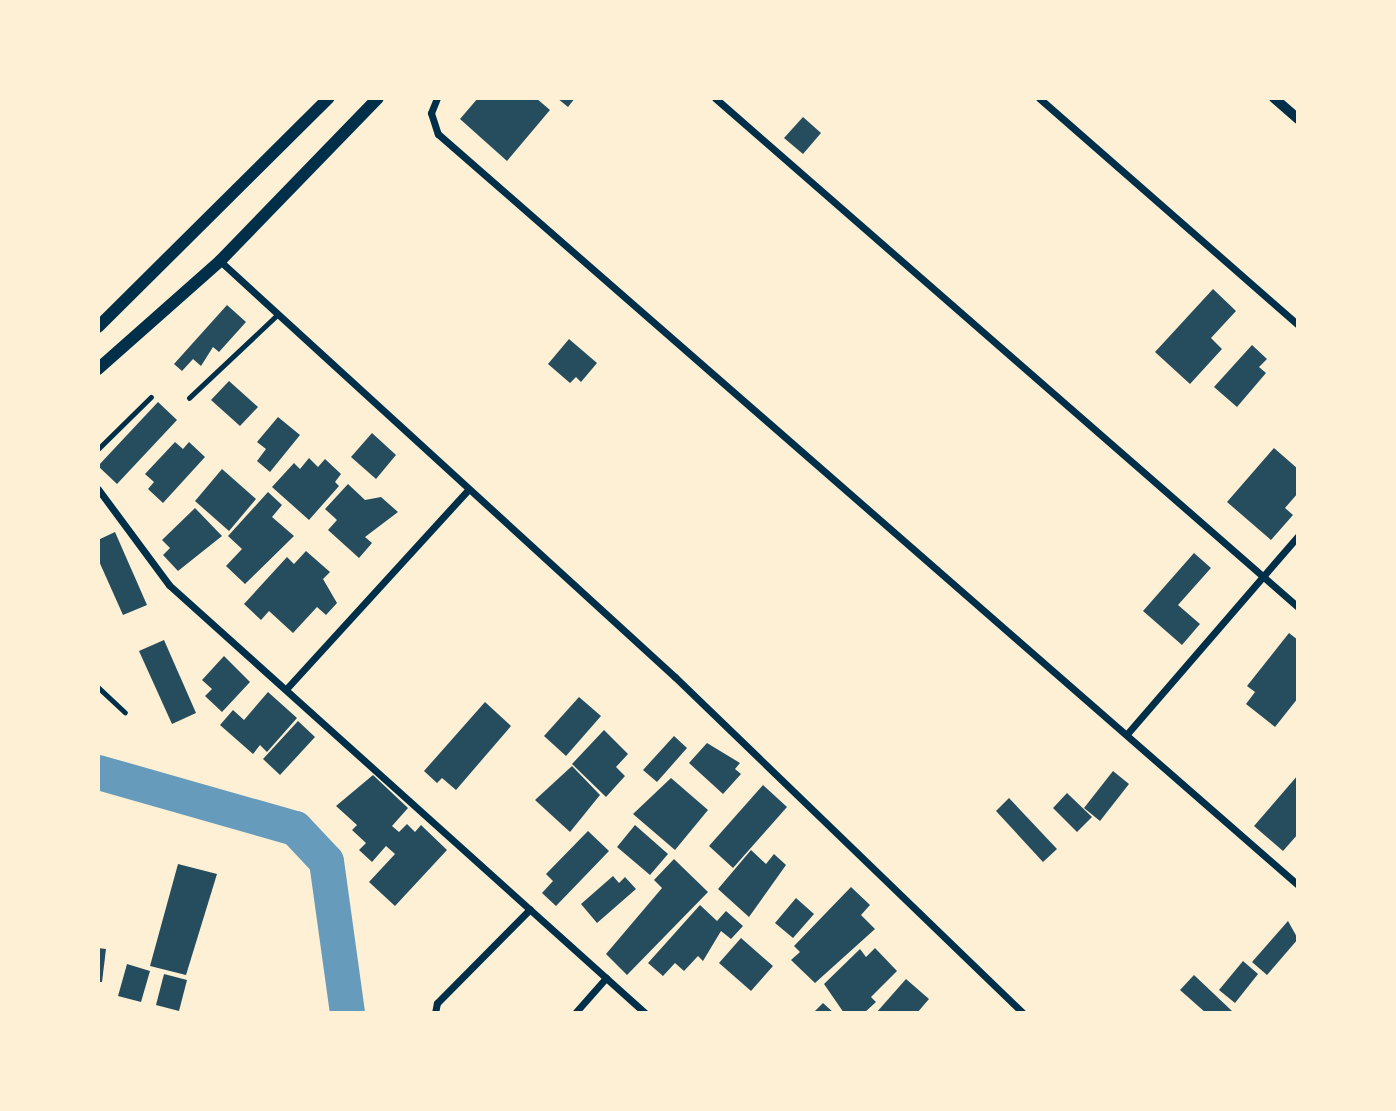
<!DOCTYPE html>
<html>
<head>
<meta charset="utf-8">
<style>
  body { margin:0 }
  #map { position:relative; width:1396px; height:1111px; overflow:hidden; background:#fdf0d5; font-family:Cabin,sans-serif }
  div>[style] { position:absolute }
  .river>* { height:35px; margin:-17.5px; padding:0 17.5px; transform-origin:17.5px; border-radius:17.5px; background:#669bbc }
  .building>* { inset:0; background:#264d5e }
  .service>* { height:4.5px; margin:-2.25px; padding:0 2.25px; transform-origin:2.25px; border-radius:2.25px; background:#003049 }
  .minor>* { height:7px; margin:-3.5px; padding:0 3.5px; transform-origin:3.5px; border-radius:3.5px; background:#003049 }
  .tertiary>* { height:10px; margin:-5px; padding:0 5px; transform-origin:5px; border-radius:5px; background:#003049 }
  .secondary>* { height:12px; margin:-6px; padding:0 6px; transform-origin:6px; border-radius:6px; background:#003049 }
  span { translate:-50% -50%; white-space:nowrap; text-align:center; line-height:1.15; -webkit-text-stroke:6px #fdf0d5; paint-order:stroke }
  .frame { position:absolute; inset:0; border:100px solid #fdf0d5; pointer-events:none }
</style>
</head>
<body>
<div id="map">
  <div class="river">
    <div style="left:98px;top:772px;width:205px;rotate:15.9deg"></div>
    <div style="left:295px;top:828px;width:45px;rotate:46.8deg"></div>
    <div style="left:326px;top:861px;width:153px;rotate:82.1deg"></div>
  </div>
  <div class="building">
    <div style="clip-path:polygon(478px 98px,536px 98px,550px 110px,507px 161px,460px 119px)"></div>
    <div style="clip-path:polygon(557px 98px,575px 98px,568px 107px)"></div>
    <div style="clip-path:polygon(803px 117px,821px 133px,803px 154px,784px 138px)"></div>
    <div style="clip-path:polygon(1213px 289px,1236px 311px,1211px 338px,1222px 349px,1190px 384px,1155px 352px)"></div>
    <div style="clip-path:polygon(227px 305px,246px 322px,219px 352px,213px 347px,201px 366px,193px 359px,182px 371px,174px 364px)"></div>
    <div style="clip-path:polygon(569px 339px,597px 363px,581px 382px,576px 377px,570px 383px,548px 364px)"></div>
    <div style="clip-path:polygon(1252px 345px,1267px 359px,1259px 367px,1266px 373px,1237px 407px,1214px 387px)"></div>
    <div style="clip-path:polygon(229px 381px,258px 407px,240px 426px,211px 400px)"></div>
    <div style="clip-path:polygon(158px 402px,177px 420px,117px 484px,98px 466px)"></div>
    <div style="clip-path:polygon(278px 417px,300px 435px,270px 472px,257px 461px,266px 449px,257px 442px)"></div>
    <div style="clip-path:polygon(372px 433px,396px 455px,376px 479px,351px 457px)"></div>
    <div style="clip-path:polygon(175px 442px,183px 449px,189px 442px,205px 457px,163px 503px,148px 489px,154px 482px,145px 474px)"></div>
    <div style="clip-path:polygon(1274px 448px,1298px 469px,1298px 493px,1285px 508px,1293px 515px,1271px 540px,1227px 502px)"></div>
    <div style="clip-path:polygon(309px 458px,318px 467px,325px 459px,341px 474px,335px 482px,339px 486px,309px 520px,272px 487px,294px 463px,300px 469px)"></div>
    <div style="clip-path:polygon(222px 469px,256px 499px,229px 531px,195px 501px)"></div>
    <div style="clip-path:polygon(348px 484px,365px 500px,381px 497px,398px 512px,365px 537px,372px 543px,359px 558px,328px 530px,337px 520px,325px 509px)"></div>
    <div style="clip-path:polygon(268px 492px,282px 505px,272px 517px,294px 536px,245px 584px,226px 566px,242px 549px,228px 536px)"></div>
    <div style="clip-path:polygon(195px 508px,222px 536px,178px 571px,163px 555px,170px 548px,162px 540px)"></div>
    <div style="clip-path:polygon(115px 532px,147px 605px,123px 615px,98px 559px,98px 540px)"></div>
    <div style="clip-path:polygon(306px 551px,330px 572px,323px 579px,337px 603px,326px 615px,317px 607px,293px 633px,269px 611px,261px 620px,244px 604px,287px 557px,294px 564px)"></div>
    <div style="clip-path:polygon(1194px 553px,1211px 568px,1178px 605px,1200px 624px,1182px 645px,1143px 611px)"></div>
    <div style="clip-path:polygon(1289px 633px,1298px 640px,1298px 698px,1275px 727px,1246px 704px,1255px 692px,1247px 686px)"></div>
    <div style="clip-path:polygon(164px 640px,196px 713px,172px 724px,139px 651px)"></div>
    <div style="clip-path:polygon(224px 656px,250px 682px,222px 712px,205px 696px,212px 689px,202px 680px)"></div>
    <div style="clip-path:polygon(268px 692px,297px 718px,267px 752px,260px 745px,253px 754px,220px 725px,233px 710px,244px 720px)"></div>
    <div style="clip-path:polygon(579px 697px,601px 716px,566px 756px,544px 736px)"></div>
    <div style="clip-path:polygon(485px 702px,511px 726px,456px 790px,442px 778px,437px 783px,424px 771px)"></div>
    <div style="clip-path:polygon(298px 721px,315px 737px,280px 775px,263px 759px)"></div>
    <div style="clip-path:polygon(604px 730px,628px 754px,616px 767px,625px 776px,606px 797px,572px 764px)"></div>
    <div style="clip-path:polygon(674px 736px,687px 748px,657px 782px,643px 770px)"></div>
    <div style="clip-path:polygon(707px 743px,740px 763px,735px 769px,741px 774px,723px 794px,689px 763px)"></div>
    <div style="clip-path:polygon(572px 766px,600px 795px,570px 832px,535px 800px)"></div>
    <div style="clip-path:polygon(1113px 771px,1129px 784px,1100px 821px,1084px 808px)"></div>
    <div style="clip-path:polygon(373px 775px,408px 808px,392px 826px,399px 832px,407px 824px,415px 832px,421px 825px,447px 850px,395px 906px,369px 882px,395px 854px,386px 846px,372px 862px,359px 850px,366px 843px,352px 830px,357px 825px,336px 806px)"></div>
    <div style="clip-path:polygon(1298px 775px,1298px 834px,1283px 851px,1254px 826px)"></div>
    <div style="clip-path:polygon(671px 778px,708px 810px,675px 850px,633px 814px)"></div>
    <div style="clip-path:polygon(763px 785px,787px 807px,733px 868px,709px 846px)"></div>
    <div style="clip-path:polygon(1067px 793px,1092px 817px,1077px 832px,1053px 808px)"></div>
    <div style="clip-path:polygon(1009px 798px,1057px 849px,1043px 862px,996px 811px)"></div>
    <div style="clip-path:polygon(635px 825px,668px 854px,650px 875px,617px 847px)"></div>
    <div style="clip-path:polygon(588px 831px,609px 851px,556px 906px,542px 893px,553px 881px,546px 874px)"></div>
    <div style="clip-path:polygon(751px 850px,766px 864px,774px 854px,786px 865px,749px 917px,718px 889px)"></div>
    <div style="clip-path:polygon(674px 859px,708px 892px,627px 975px,606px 954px,662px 888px,654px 880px)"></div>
    <div style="clip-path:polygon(178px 864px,217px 874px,186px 975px,150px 966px)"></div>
    <div style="clip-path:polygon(613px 876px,619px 883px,625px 877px,636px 889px,597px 923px,581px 904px)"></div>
    <div style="clip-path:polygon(851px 887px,870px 905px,861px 915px,875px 929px,815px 983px,791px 960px,800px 952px,794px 946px)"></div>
    <div style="clip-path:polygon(796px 898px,814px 914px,793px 938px,775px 923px)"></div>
    <div style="clip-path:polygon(700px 905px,717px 921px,726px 911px,743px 926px,731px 939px,721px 931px,703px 961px,698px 956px,684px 971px,675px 963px,663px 976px,648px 963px)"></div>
    <div style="clip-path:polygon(1288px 921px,1298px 939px,1267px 975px,1252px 962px)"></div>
    <div style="clip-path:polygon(741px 938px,773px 966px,751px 991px,719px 963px)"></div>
    <div style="clip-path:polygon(98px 948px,106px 949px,102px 982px,98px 982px)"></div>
    <div style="clip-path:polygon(875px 948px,897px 971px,871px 997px,876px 1002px,864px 1013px,844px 1013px,824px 984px,860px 949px,866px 957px)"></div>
    <div style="clip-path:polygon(1243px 961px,1258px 974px,1235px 1003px,1219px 990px)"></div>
    <div style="clip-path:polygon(127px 964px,150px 971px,141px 1002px,118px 996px)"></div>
    <div style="clip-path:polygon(164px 974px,187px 980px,179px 1011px,156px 1005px)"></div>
    <div style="clip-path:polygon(1194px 975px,1232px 1011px,1230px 1013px,1206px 1013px,1180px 990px)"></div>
    <div style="clip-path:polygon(906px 979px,929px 999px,917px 1013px,876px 1013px)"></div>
    <div style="clip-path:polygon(823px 1003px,834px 1013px,813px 1013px)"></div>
  </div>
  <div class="service">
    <div style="left:189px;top:398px;width:122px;rotate:-43.3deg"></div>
    <div style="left:98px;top:449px;width:74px;rotate:-44.5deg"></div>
    <div style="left:98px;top:687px;width:37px;rotate:43deg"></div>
  </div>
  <div class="minor">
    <div style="left:437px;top:98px;width:16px;rotate:112deg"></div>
    <div style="left:431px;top:113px;width:22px;rotate:72deg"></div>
    <div style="left:438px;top:134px;width:1142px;rotate:41.13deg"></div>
    <div style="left:715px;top:98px;width:774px;rotate:41.12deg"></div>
    <div style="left:1039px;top:98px;width:344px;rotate:41.2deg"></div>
    <div style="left:220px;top:261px;width:617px;rotate:42.44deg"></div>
    <div style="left:675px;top:677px;width:484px;rotate:44deg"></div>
    <div style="left:98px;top:489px;width:119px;rotate:53.5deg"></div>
    <div style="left:169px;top:585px;width:640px;rotate:41.96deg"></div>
    <div style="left:288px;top:687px;width:267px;rotate:-47.6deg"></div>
    <div style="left:1127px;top:734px;width:262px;rotate:-49.2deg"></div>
    <div style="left:435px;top:1013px;width:10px;rotate:-79deg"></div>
    <div style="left:437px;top:1003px;width:132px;rotate:-45.3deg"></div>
    <div style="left:575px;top:1013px;width:47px;rotate:-48.5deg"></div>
  </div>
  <div class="tertiary">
    <div style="left:1274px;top:98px;width:32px;rotate:41deg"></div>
  </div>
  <div class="secondary">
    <div style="left:98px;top:327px;width:325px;rotate:-44.8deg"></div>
    <div style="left:98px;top:369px;width:163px;rotate:-41.5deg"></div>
    <div style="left:220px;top:261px;width:227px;rotate:-45.9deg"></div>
  </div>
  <div class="frame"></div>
</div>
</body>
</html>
